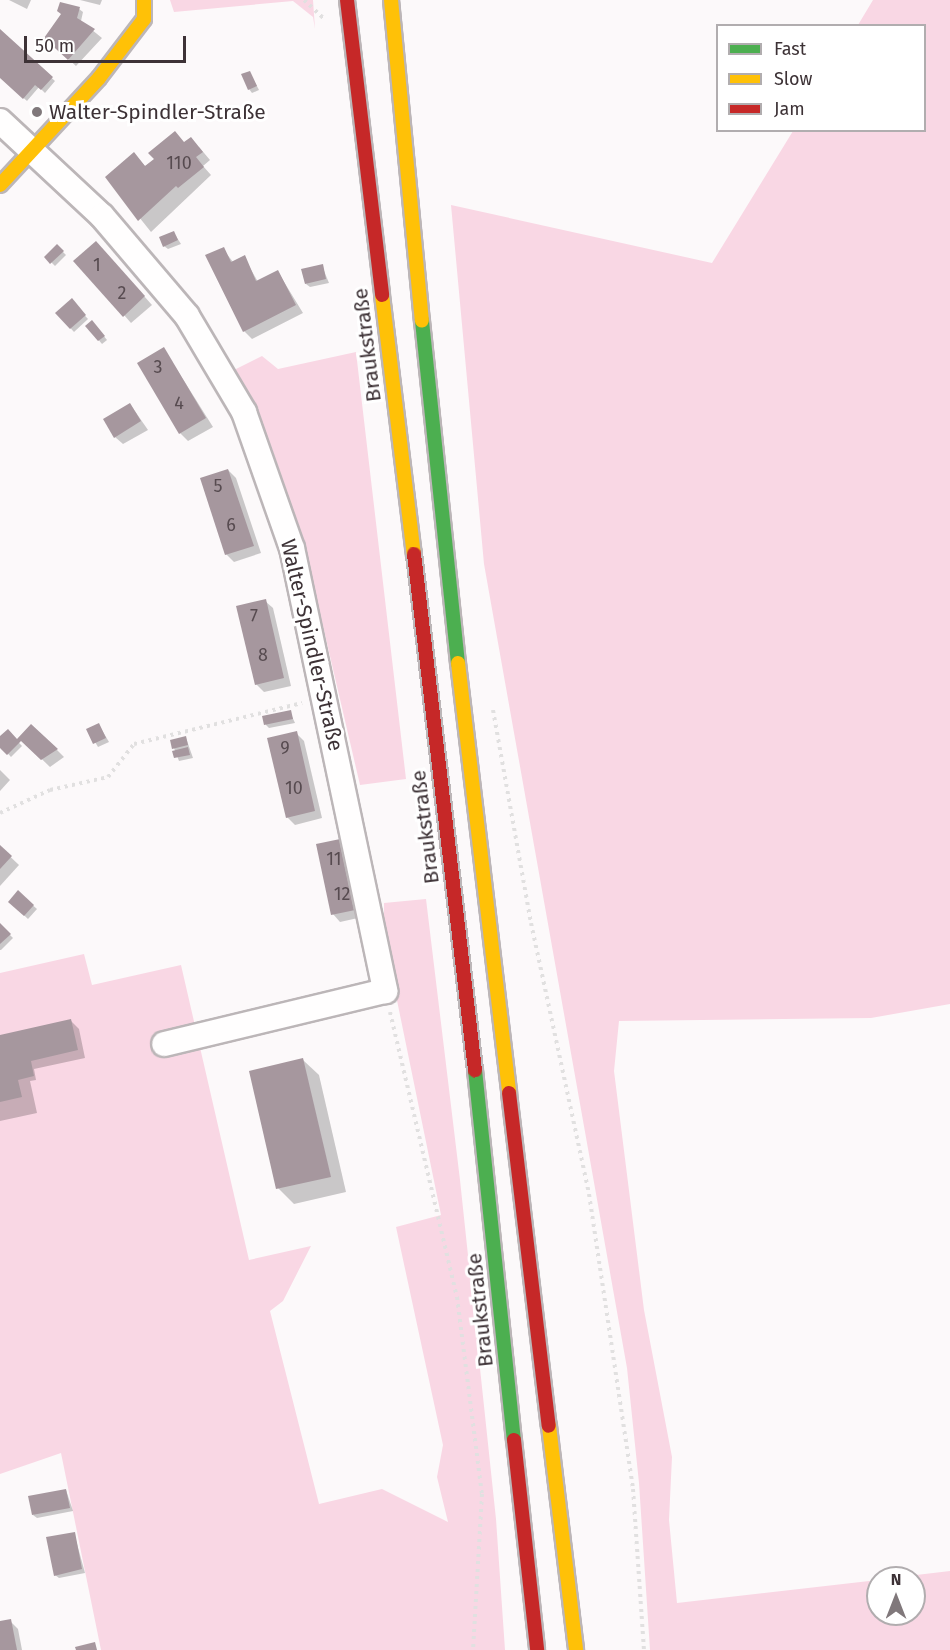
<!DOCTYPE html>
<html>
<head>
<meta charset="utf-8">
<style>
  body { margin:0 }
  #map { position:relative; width:950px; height:1650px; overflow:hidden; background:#fcf9fa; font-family:"Fira Sans",sans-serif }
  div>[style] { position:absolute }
  .green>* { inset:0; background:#f9d7e4 }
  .shadow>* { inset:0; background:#0003 }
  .building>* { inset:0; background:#a6979e }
  .path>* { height:4px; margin-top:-2px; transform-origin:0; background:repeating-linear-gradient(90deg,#e1e0e0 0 3px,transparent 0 7.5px) }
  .roads { filter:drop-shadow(2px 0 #bcb6b8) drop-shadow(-2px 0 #bcb6b8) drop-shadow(0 2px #bcb6b8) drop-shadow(0 -2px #bcb6b8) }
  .street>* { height:24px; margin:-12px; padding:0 12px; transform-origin:12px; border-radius:12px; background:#fffefe }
  .fast>* { height:14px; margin:-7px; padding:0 7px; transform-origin:7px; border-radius:7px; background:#4caf50 }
  .slow>* { height:14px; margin:-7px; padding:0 7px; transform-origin:7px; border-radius:7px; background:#ffc107 }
  .jam>* { height:14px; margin:-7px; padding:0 7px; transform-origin:7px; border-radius:7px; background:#c62828 }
  .dots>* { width:16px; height:16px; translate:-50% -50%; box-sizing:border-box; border:3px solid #fff; border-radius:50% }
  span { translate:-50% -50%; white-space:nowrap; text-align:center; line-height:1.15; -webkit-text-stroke:6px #fff; paint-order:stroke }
  .number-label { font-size:18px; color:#574b50 }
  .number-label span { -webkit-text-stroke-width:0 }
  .poi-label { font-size:21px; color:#3d3236 }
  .left { translate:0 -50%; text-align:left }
  .street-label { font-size:21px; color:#3d3236 }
  .legend { position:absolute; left:716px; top:24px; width:210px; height:108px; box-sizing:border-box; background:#fff; border:2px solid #b1adaf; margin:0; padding:8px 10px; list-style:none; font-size:18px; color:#3d3236 }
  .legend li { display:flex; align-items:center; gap:12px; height:30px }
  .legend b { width:30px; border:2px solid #b1adaf }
  .north { position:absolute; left:866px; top:1566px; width:60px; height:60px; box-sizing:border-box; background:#fff; border:2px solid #b1adaf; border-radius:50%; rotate:0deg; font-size:16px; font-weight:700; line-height:24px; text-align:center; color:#3d3236 }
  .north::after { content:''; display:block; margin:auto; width:21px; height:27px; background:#80787b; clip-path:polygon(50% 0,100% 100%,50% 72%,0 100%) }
  .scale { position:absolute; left:24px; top:36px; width:162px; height:27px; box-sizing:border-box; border:3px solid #3d3236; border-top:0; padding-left:8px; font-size:18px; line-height:21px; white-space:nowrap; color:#3d3236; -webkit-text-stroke:4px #fff; paint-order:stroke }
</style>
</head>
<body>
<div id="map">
  <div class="green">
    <div style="clip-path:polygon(170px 0,313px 0,315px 29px,313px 17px,293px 1px,174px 12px)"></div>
    <div style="clip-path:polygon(873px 0,950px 0,950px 1004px,871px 1018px,619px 1021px,614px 1071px,644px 1310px,672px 1457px,669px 1520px,677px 1603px,878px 1580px,878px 1614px,914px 1614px,914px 1578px,891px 1578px,950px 1571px,950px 1650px,650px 1650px,639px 1483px,627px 1368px,484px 564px,451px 205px,712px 263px,793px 131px,924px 130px,924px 26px,858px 25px)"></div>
    <div style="clip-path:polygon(356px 352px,406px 779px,360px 785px,302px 536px,271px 446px,234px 370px,262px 356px,278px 369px)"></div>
    <div style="clip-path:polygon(426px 899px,460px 1180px,496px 1519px,505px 1650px,101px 1650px,61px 1453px,0 1474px,0 973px,84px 954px,92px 985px,181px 965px,249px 1260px,311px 1246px,283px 1301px,270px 1311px,319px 1504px,382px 1489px,448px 1522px,437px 1477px,443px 1445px,396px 1227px,441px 1215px,384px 937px,384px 903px)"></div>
  </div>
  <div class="shadow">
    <div style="clip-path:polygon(9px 0,31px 0,27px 9px)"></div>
    <div style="clip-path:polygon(80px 0,102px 0,100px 5px)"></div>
    <div style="clip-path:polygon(79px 9px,83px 12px,81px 21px,102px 38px,76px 66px,54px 46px)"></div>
    <div style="clip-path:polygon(0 31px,55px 81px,45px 93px,39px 87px,27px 101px,0 77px)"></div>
    <div style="clip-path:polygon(250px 73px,259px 90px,252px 93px,249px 89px)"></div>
    <div style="clip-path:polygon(185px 144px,199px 147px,210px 160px,203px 166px,211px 175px,151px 232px,107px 177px,134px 154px,145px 166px)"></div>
    <div style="clip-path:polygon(174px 233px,181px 244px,168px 249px,164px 246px)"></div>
    <div style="clip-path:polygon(57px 246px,66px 255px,55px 266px,46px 257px)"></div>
    <div style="clip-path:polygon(223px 249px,233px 262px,244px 257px,258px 282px,278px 272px,303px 313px,252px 339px,244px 331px)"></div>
    <div style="clip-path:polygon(104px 251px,152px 305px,131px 323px,124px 315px)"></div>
    <div style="clip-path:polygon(322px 266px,329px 283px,310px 287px,306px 284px)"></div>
    <div style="clip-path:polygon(71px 300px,88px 319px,74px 332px,57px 313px)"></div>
    <div style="clip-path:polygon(95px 325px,107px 340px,102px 344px,87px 326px)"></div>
    <div style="clip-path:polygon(164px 349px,213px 427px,188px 441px,180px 433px)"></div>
    <div style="clip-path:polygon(130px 404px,148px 430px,123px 444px,115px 437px)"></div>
    <div style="clip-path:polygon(228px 470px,236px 478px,261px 553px,234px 562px,226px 554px)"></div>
    <div style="clip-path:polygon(265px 601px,273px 608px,291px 686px,264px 692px,256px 684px)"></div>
    <div style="clip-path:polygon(290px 712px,295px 723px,269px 728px,266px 725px,264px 717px)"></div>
    <div style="clip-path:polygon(99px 725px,109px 742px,98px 747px,88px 730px)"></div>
    <div style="clip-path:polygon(31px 726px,57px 750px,64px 757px,50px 767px,20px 738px)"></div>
    <div style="clip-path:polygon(8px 731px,22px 746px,11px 757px,0 745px,0 738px)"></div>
    <div style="clip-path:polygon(296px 733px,304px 741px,322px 818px,295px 825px,287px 817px)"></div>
    <div style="clip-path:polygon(186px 738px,193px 758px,179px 761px,174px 748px)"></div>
    <div style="clip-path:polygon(0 770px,10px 780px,0 791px)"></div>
    <div style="clip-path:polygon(0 847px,19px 865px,0 886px)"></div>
    <div style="clip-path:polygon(353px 847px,367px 916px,340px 922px,333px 914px)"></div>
    <div style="clip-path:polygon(18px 892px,37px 909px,28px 919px,10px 902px)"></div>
    <div style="clip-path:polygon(0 925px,13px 938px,1px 950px,0 950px)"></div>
    <div style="clip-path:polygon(71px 1021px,79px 1029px,85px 1058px,34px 1069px,36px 1080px,30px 1081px,37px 1113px,0 1121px,0 1036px)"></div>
    <div style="clip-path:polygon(303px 1060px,319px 1075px,346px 1192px,294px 1204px,278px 1188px)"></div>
    <div style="clip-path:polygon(66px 1490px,73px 1511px,37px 1518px,33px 1515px)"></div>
    <div style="clip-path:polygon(74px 1533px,85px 1573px,59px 1578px,55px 1575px)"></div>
    <div style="clip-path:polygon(10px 1621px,18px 1629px,22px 1650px,0 1650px,0 1623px)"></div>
  </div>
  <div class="building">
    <div style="clip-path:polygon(60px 2px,80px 7px,77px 18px,95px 29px,68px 60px,44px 38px,61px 14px,57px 11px)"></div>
    <div style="clip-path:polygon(0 29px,53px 77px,41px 90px,35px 85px,23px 99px,0 78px)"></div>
    <div style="clip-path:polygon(250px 71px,257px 86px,248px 90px,241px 74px)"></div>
    <div style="clip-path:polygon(175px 131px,184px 142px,191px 137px,203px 152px,196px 157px,204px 167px,178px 188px,176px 186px,138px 221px,105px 177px,134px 152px,145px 166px,154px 159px,148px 153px)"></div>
    <div style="clip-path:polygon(174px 231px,178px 240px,163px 247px,159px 237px)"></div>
    <div style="clip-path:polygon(96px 241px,145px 296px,123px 317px,73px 261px)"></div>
    <div style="clip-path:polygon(57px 244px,64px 251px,50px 264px,44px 257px)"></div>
    <div style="clip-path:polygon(224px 247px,231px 262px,245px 255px,256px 281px,278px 270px,296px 305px,243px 332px,205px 255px)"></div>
    <div style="clip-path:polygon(323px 264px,326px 279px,305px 284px,301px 269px)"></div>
    <div style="clip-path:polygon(72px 298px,86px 315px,70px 329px,55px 313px)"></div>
    <div style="clip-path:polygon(92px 320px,105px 336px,98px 341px,85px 326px)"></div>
    <div style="clip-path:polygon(164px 347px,206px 418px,179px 434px,137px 363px)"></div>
    <div style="clip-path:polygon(130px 403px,141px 421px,114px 438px,103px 419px)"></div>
    <div style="clip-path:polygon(228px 469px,254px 546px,225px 555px,200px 478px)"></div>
    <div style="clip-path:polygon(266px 599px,284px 678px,255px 685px,236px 606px)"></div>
    <div style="clip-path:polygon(291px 710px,293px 719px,264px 725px,262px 716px)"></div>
    <div style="clip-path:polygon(99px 723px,106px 738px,93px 744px,86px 729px)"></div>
    <div style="clip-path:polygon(31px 724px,58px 749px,41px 760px,21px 741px,7px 755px,0 748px,0 736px,8px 729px,17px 739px)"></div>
    <div style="clip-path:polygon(297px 731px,315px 811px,286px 818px,267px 738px)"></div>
    <div style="clip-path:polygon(186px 736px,188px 745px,172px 749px,170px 740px)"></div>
    <div style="clip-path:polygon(188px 747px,190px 755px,174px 758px,172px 751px)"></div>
    <div style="clip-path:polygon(345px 838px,360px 909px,331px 915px,316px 844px)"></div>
    <div style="clip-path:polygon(0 845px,12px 856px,0 869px)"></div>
    <div style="clip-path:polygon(18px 890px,34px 905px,24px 916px,8px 902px)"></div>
    <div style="clip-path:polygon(0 923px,11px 934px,0 944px)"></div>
    <div style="clip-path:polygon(71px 1019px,78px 1050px,31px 1061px,34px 1076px,18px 1080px,22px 1097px,0 1102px,0 1035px)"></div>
    <div style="clip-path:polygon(303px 1058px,331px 1177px,276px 1189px,249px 1071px)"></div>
    <div style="clip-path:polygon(66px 1489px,70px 1508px,32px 1515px,28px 1496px)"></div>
    <div style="clip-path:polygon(75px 1532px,82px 1569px,54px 1576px,46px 1537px)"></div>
    <div style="clip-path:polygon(11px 1619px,17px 1650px,0 1650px,0 1621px)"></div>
    <div style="clip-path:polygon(95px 1642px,97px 1650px,76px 1650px,75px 1647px)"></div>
  </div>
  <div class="path">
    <div style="left:304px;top:0;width:26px;rotate:43deg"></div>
    <div style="left:493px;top:710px;width:216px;rotate:79.9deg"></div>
    <div style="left:531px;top:923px;width:277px;rotate:77.9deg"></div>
    <div style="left:589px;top:1194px;width:298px;rotate:81.5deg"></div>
    <div style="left:633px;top:1489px;width:161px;rotate:86.1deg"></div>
    <div style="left:0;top:813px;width:55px;rotate:-24.7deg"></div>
    <div style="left:50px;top:790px;width:59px;rotate:-12.6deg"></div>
    <div style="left:108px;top:777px;width:42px;rotate:-51.8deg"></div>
    <div style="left:134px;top:744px;width:173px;rotate:-13.7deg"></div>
    <div style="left:390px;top:1012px;width:293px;rotate:76.8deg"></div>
    <div style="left:457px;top:1297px;width:199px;rotate:82.8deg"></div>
    <div style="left:482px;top:1494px;width:156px;rotate:93.3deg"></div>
  </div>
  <div class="roads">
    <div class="street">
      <div style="left:0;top:121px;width:139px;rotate:43deg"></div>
      <div style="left:102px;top:216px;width:131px;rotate:49.6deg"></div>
      <div style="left:187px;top:316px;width:112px;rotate:59.3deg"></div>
      <div style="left:244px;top:412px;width:144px;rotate:70.6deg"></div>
      <div style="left:292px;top:548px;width:453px;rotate:78.1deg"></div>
      <div style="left:385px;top:991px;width:227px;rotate:166.5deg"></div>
    </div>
    <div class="fast">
      <div style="left:422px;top:321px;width:344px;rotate:84deg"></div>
      <div style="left:475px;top:1070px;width:372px;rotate:84deg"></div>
    </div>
    <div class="slow">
      <div style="left:391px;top:0;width:322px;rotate:84.5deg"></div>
      <div style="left:0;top:185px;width:146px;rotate:-47.2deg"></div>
      <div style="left:99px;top:78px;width:74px;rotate:-52.7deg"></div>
      <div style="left:144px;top:19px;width:19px;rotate:-90deg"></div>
      <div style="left:382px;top:295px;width:261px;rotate:83deg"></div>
      <div style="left:458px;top:663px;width:433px;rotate:83.2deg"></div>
      <div style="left:549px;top:1426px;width:226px;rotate:83.1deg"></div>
    </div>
    <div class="jam">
      <div style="left:347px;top:0;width:297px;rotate:83.2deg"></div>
      <div style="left:414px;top:554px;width:520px;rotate:83.26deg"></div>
      <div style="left:509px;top:1093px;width:335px;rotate:83.2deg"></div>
      <div style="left:514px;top:1440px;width:211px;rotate:83.7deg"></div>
    </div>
  </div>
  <div class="dots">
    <div style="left:37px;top:112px;background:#80787b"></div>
  </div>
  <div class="number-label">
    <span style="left:179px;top:163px">110</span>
    <span style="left:97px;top:265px">1</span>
    <span style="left:122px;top:293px">2</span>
    <span style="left:158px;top:367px">3</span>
    <span style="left:179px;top:403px">4</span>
    <span style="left:218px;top:486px">5</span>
    <span style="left:231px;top:525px">6</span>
    <span style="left:254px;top:616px">7</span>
    <span style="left:263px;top:655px">8</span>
    <span style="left:285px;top:748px">9</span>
    <span style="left:294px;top:788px">10</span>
    <span style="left:334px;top:859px">11</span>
    <span style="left:342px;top:894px">12</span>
  </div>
  <div class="poi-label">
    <span class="left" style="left:49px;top:112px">Walter-Spindler-Straße</span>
  </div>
  <div class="street-label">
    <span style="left:367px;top:345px;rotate:-97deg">Braukstraße</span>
    <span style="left:312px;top:645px;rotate:77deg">Walter-Spindler-Straße</span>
    <span style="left:425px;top:827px;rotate:-97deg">Braukstraße</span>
    <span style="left:480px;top:1310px;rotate:-96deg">Braukstraße</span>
  </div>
  <ul class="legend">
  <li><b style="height:8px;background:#4caf50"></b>Fast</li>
  <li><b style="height:8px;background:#ffc107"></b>Slow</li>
  <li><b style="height:8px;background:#c62828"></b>Jam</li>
  </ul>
  <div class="north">N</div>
  <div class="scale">50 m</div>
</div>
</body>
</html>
